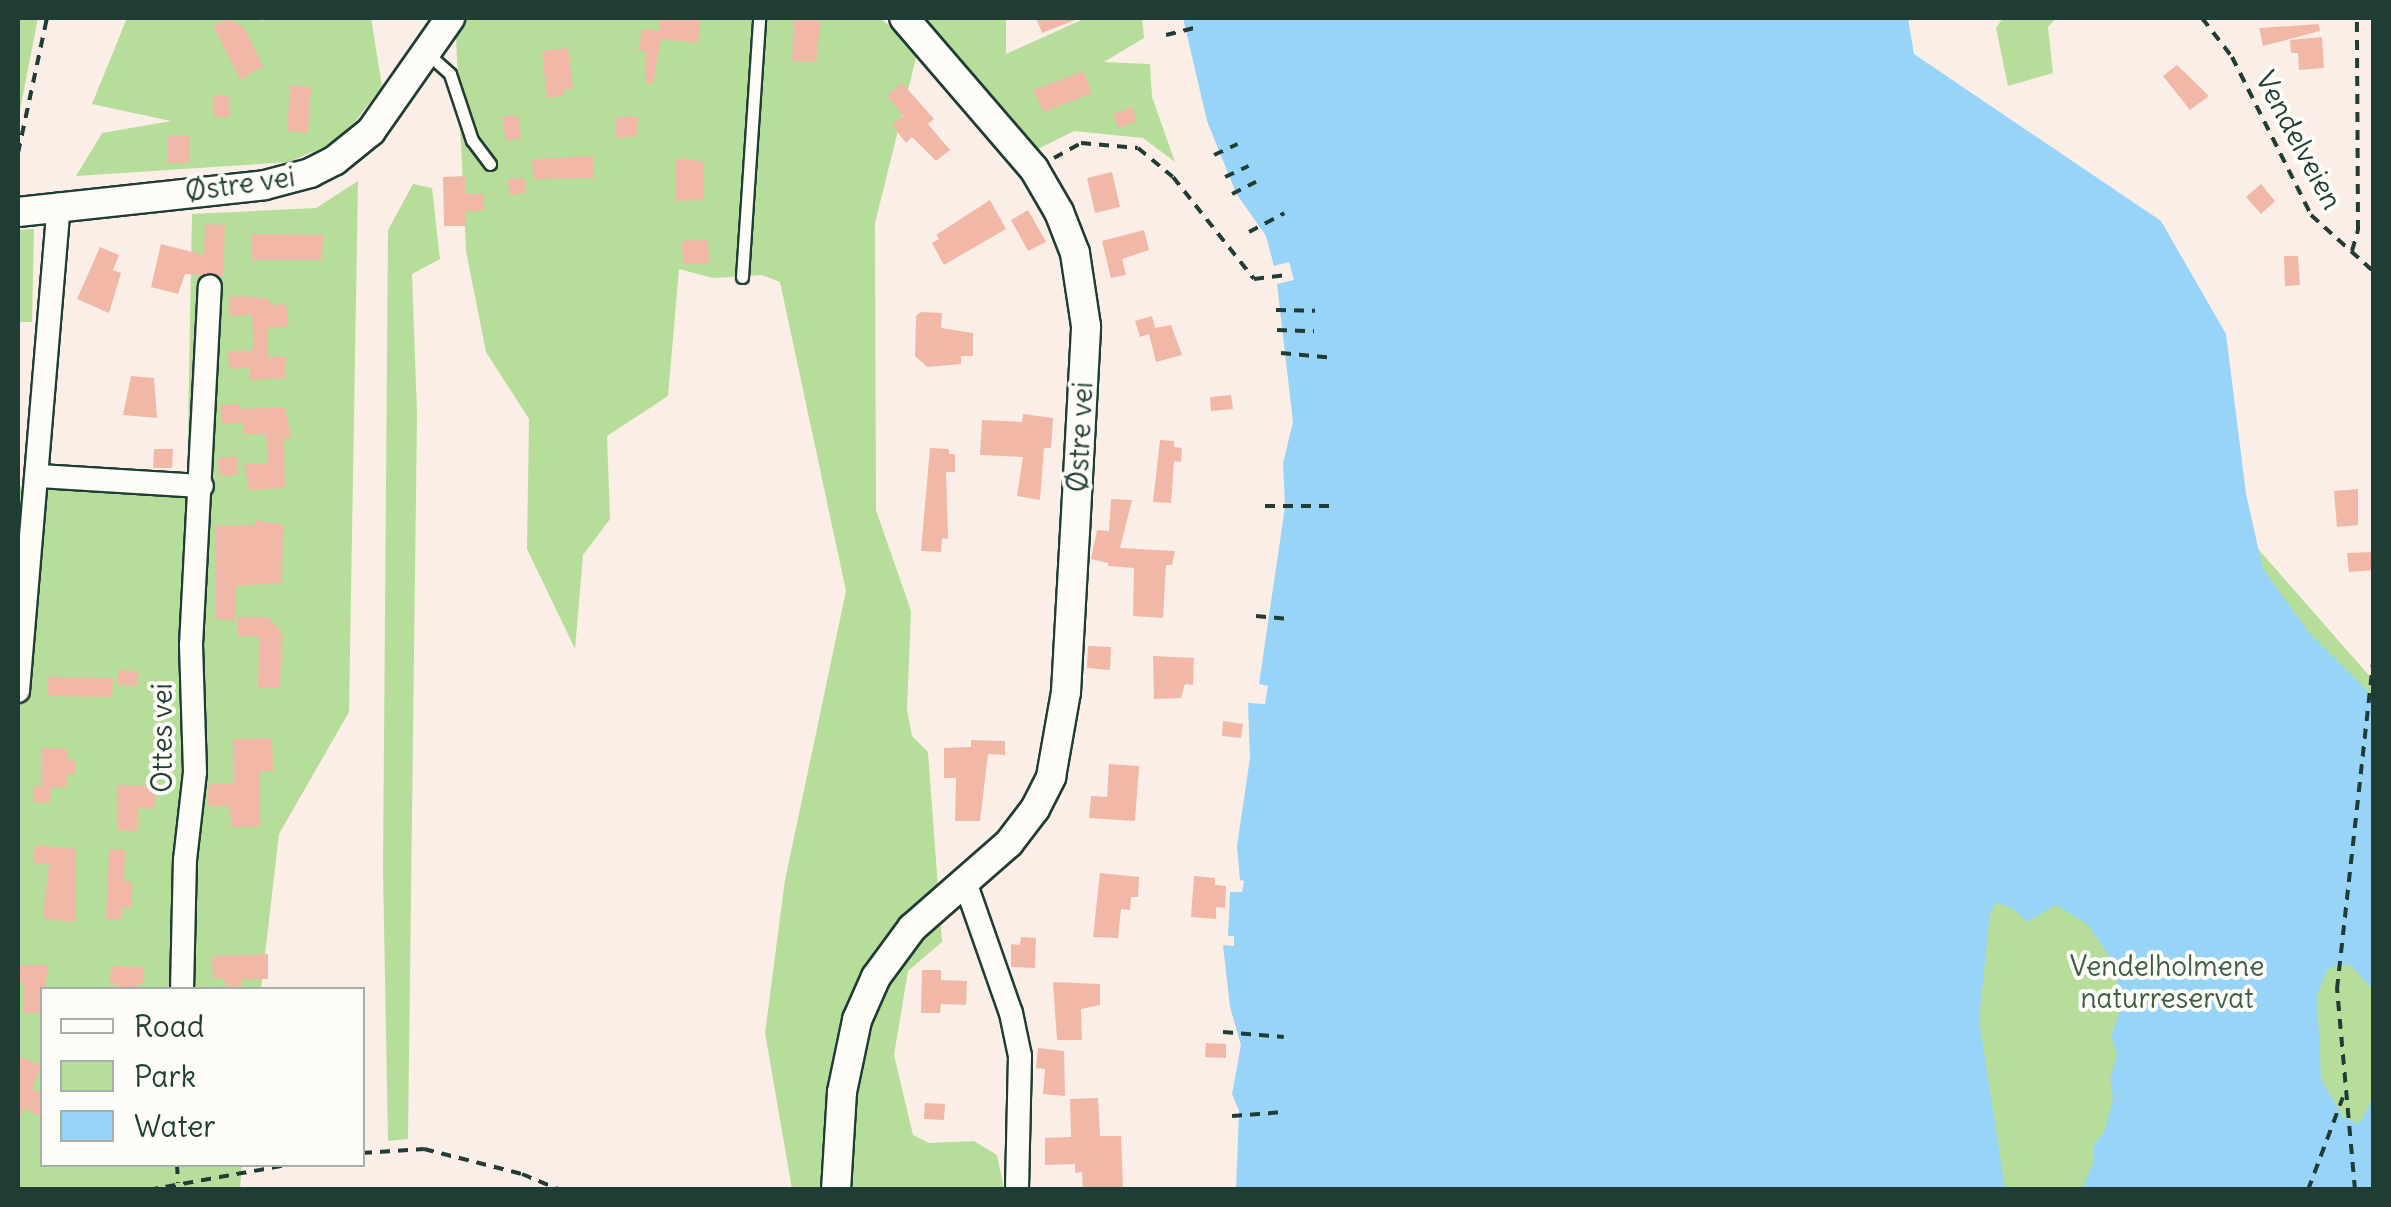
<!DOCTYPE html>
<html>
<head>
<meta charset="utf-8">
<style>
  body { margin:0 }
  #map { position:relative; width:2391px; height:1207px; overflow:hidden; background:#fbeee7; font-family:Delius,sans-serif }
  div>[style] { position:absolute }
  .green>* { inset:0; background:#b6de9a }
  .water>* { inset:0; background:#98d3f8 }
  .building>* { inset:0; background:#f1b8a7 }
  .path>* { height:4px; margin-top:-2px; transform-origin:0; background:repeating-linear-gradient(90deg,#1f3d34 0 10px,transparent 0 18px) }
  .roads { filter:drop-shadow(2px 0 #1f3d34) drop-shadow(-2px 0 #1f3d34) drop-shadow(0 2px #1f3d34) drop-shadow(0 -2px #1f3d34) }
  .service>* { height:11px; margin:-5.5px; padding:0 5.5px; transform-origin:5.5px; border-radius:5.5px; background:#fdfcf7 }
  .minor>* { height:22px; margin:-11px; padding:0 11px; transform-origin:11px; border-radius:11px; background:#fdfcf7 }
  .tertiary>* { height:28px; margin:-14px; padding:0 14px; transform-origin:14px; border-radius:14px; background:#fdfcf7 }
  span { translate:-50% -50%; white-space:nowrap; text-align:center; line-height:1.15; -webkit-text-stroke:8px #fdfcf7; paint-order:stroke }
  .street-label { font-size:28px; color:#1f3d34 }
  .park-label { font-size:28px; color:#3d5d48 }
  .frame { position:absolute; inset:0; border:20px solid #1f3d34; pointer-events:none }
  .legend { position:absolute; left:40px; top:987px; width:325px; height:180px; box-sizing:border-box; background:#fdfcf7; border:2px solid #a4b0a9; margin:0; padding:12px 18px; list-style:none; font-size:30px; color:#1f3d34 }
  .legend li { display:flex; align-items:center; gap:20px; height:50px }
  .legend b { width:50px; border:2px solid #a4b0a9 }
</style>
</head>
<body>
<div id="map">
  <div class="green">
    <div style="clip-path:polygon(18px 18px,38px 18px,18px 120px)"></div>
    <div style="clip-path:polygon(127px 18px,257px 18px,262px 21px,265px 18px,371px 18px,382px 86px,355px 122px,331px 144px,289px 162px,76px 176px,102px 133px,171px 121px,92px 104px)"></div>
    <div style="clip-path:polygon(468px 18px,880px 18px,918px 50px,875px 223px,876px 510px,911px 611px,907px 709px,912px 736px,928px 752px,942px 942px,908px 971px,894px 1055px,913px 1135px,929px 1143px,974px 1141px,997px 1155px,1004px 1189px,792px 1189px,765px 1033px,785px 880px,846px 591px,780px 282px,762px 275px,713px 278px,679px 269px,668px 396px,607px 436px,610px 519px,583px 555px,575px 649px,527px 549px,529px 419px,486px 352px,466px 251px,456px 37px)"></div>
    <div style="clip-path:polygon(917px 18px,1006px 18px,1006px 54px,1086px 18px,1142px 18px,1144px 38px,1104px 62px,1150px 64px,1152px 97px,1175px 162px,1143px 138px,1074px 131px,1036px 150px,1010px 115px)"></div>
    <div style="clip-path:polygon(2003px 18px,2056px 18px,2048px 27px,2053px 73px,2008px 86px,1996px 28px)"></div>
    <div style="clip-path:polygon(358px 181px,349px 712px,279px 834px,261px 989px,42px 990px,42px 1164px,242px 1165px,240px 1189px,18px 1190px,18px 486px,187px 486px,192px 214px,316px 208px)"></div>
    <div style="clip-path:polygon(413px 184px,432px 188px,440px 259px,412px 274px,417px 413px,408px 1139px,388px 1141px,383px 870px,388px 230px)"></div>
    <div style="clip-path:polygon(34px 229px,32px 322px,18px 322px,18px 230px)"></div>
    <div style="clip-path:polygon(2252px 542px,2373px 680px,2373px 1189px,1952px 1190px,1986px 785px)"></div>
  </div>
  <div class="water">
    <div style="clip-path:polygon(1183px 18px,1908px 18px,1914px 54px,2161px 221px,2226px 334px,2246px 494px,2263px 569px,2310px 634px,2373px 696px,2373px 990px,2351px 966px,2340px 964px,2327px 970px,2317px 995px,2321px 1079px,2343px 1117px,2359px 1124px,2373px 1098px,2373px 1189px,2082px 1189px,2094px 1161px,2094px 1144px,2104px 1132px,2113px 1099px,2110px 1079px,2117px 1055px,2111px 1036px,2123px 1003px,2110px 957px,2087px 924px,2056px 905px,2027px 922px,2015px 910px,1996px 902px,1990px 914px,1979px 1019px,2005px 1189px,1236px 1189px,1239px 1111px,1232px 1094px,1241px 1045px,1230px 1007px,1223px 945px,1234px 946px,1234px 936px,1228px 936px,1230px 892px,1242px 892px,1244px 881px,1240px 880px,1237px 846px,1250px 758px,1248px 703px,1265px 704px,1268px 686px,1259px 684px,1285px 507px,1283px 463px,1293px 422px,1277px 284px,1294px 280px,1289px 262px,1274px 266px,1266px 236px,1236px 193px,1207px 121px)"></div>
  </div>
  <div class="building">
    <div style="clip-path:polygon(228px 18px,244px 28px,263px 66px,240px 80px,213px 26px)"></div>
    <div style="clip-path:polygon(661px 18px,700px 18px,698px 43px,661px 39px,653px 84px,645px 83px,646px 51px,638px 50px,643px 28px,659px 31px)"></div>
    <div style="clip-path:polygon(794px 18px,821px 18px,816px 62px,792px 61px)"></div>
    <div style="clip-path:polygon(1036px 18px,1080px 18px,1042px 33px)"></div>
    <div style="clip-path:polygon(2319px 24px,2320px 31px,2263px 46px,2259px 28px)"></div>
    <div style="clip-path:polygon(2322px 37px,2324px 68px,2299px 70px,2298px 53px,2291px 53px,2290px 40px)"></div>
    <div style="clip-path:polygon(568px 48px,573px 88px,563px 90px,564px 96px,547px 98px,542px 51px)"></div>
    <div style="clip-path:polygon(2177px 65px,2209px 96px,2190px 110px,2163px 76px)"></div>
    <div style="clip-path:polygon(1083px 71px,1092px 93px,1044px 112px,1033px 90px)"></div>
    <div style="clip-path:polygon(902px 83px,934px 119px,928px 124px,950px 150px,936px 161px,912px 137px,906px 143px,892px 125px,903px 115px,887px 96px)"></div>
    <div style="clip-path:polygon(290px 85px,311px 87px,308px 133px,287px 131px)"></div>
    <div style="clip-path:polygon(214px 95px,230px 96px,229px 117px,213px 117px)"></div>
    <div style="clip-path:polygon(1132px 107px,1137px 121px,1118px 128px,1113px 114px)"></div>
    <div style="clip-path:polygon(518px 115px,521px 138px,506px 141px,502px 117px)"></div>
    <div style="clip-path:polygon(637px 116px,638px 136px,616px 138px,615px 118px)"></div>
    <div style="clip-path:polygon(168px 136px,190px 136px,190px 163px,168px 163px)"></div>
    <div style="clip-path:polygon(593px 156px,594px 178px,533px 179px,532px 159px)"></div>
    <div style="clip-path:polygon(681px 158px,703px 162px,704px 200px,676px 201px,675px 162px)"></div>
    <div style="clip-path:polygon(1112px 172px,1120px 207px,1095px 213px,1087px 178px)"></div>
    <div style="clip-path:polygon(465px 176px,465px 194px,484px 194px,484px 211px,466px 211px,466px 226px,444px 226px,443px 177px)"></div>
    <div style="clip-path:polygon(524px 178px,526px 193px,509px 195px,508px 179px)"></div>
    <div style="clip-path:polygon(2261px 184px,2275px 201px,2261px 214px,2246px 197px)"></div>
    <div style="clip-path:polygon(990px 200px,1006px 229px,944px 265px,932px 243px,939px 239px,936px 235px)"></div>
    <div style="clip-path:polygon(1028px 210px,1046px 242px,1028px 251px,1011px 220px)"></div>
    <div style="clip-path:polygon(205px 224px,225px 225px,223px 276px,185px 274px,178px 294px,151px 287px,161px 244px,204px 255px)"></div>
    <div style="clip-path:polygon(1144px 230px,1149px 250px,1122px 259px,1126px 275px,1111px 278px,1102px 241px)"></div>
    <div style="clip-path:polygon(252px 234px,323px 235px,322px 260px,252px 260px)"></div>
    <div style="clip-path:polygon(708px 240px,709px 263px,683px 264px,682px 241px)"></div>
    <div style="clip-path:polygon(100px 247px,119px 255px,113px 270px,121px 273px,109px 313px,77px 299px)"></div>
    <div style="clip-path:polygon(2284px 256px,2298px 256px,2300px 285px,2285px 286px)"></div>
    <div style="clip-path:polygon(244px 296px,270px 299px,270px 305px,286px 304px,288px 326px,267px 328px,268px 357px,285px 356px,286px 378px,250px 380px,250px 368px,229px 369px,228px 351px,254px 350px,252px 315px,230px 316px,229px 297px)"></div>
    <div style="clip-path:polygon(921px 312px,942px 313px,941px 328px,973px 333px,973px 356px,961px 356px,961px 364px,927px 367px,915px 356px,916px 316px)"></div>
    <div style="clip-path:polygon(1152px 316px,1155px 328px,1171px 325px,1182px 355px,1156px 362px,1149px 334px,1140px 337px,1135px 321px)"></div>
    <div style="clip-path:polygon(131px 376px,154px 378px,157px 418px,123px 415px)"></div>
    <div style="clip-path:polygon(1231px 395px,1233px 409px,1211px 411px,1210px 397px)"></div>
    <div style="clip-path:polygon(240px 404px,240px 409px,285px 407px,291px 438px,284px 438px,285px 488px,249px 490px,244px 464px,268px 464px,266px 434px,244px 434px,244px 422px,222px 424px,220px 405px)"></div>
    <div style="clip-path:polygon(1023px 414px,1053px 418px,1051px 448px,1044px 448px,1040px 500px,1017px 496px,1023px 457px,980px 455px,982px 420px,1022px 422px)"></div>
    <div style="clip-path:polygon(1160px 440px,1174px 441px,1174px 447px,1182px 448px,1181px 462px,1174px 461px,1171px 503px,1153px 502px)"></div>
    <div style="clip-path:polygon(930px 448px,949px 449px,949px 454px,955px 454px,955px 472px,946px 472px,948px 539px,942px 538px,941px 552px,921px 551px)"></div>
    <div style="clip-path:polygon(154px 449px,173px 449px,172px 468px,153px 468px)"></div>
    <div style="clip-path:polygon(237px 457px,238px 475px,219px 476px,218px 458px)"></div>
    <div style="clip-path:polygon(2358px 489px,2358px 525px,2337px 527px,2334px 491px)"></div>
    <div style="clip-path:polygon(1111px 499px,1132px 500px,1120px 548px,1175px 551px,1172px 565px,1166px 565px,1163px 618px,1133px 616px,1134px 568px,1108px 566px,1108px 563px,1091px 559px,1097px 530px,1109px 531px)"></div>
    <div style="clip-path:polygon(256px 520px,283px 525px,282px 583px,236px 586px,235px 620px,215px 619px,215px 526px,256px 525px)"></div>
    <div style="clip-path:polygon(2374px 552px,2374px 570px,2349px 572px,2347px 553px)"></div>
    <div style="clip-path:polygon(238px 617px,267px 617px,282px 633px,280px 688px,258px 688px,259px 637px,238px 636px)"></div>
    <div style="clip-path:polygon(1088px 646px,1111px 647px,1110px 670px,1087px 668px)"></div>
    <div style="clip-path:polygon(1153px 656px,1194px 658px,1193px 685px,1185px 684px,1181px 698px,1154px 699px)"></div>
    <div style="clip-path:polygon(118px 670px,138px 671px,138px 686px,117px 685px)"></div>
    <div style="clip-path:polygon(47px 677px,113px 678px,112px 697px,47px 696px)"></div>
    <div style="clip-path:polygon(1223px 721px,1243px 724px,1241px 738px,1222px 736px)"></div>
    <div style="clip-path:polygon(272px 738px,273px 771px,259px 771px,260px 827px,232px 827px,229px 806px,207px 806px,209px 784px,234px 784px,233px 739px)"></div>
    <div style="clip-path:polygon(971px 740px,1005px 741px,1005px 755px,988px 754px,980px 821px,955px 821px,956px 778px,944px 778px,944px 748px,971px 747px)"></div>
    <div style="clip-path:polygon(42px 748px,67px 749px,67px 760px,75px 761px,75px 774px,67px 774px,66px 788px,51px 787px,50px 803px,33px 802px,34px 786px,41px 786px)"></div>
    <div style="clip-path:polygon(1109px 764px,1139px 766px,1135px 821px,1089px 818px,1091px 796px,1107px 797px)"></div>
    <div style="clip-path:polygon(117px 785px,156px 786px,154px 809px,138px 808px,137px 831px,118px 830px)"></div>
    <div style="clip-path:polygon(35px 845px,76px 849px,75px 922px,43px 919px,49px 864px,33px 863px)"></div>
    <div style="clip-path:polygon(109px 849px,125px 850px,124px 881px,132px 882px,132px 908px,121px 908px,121px 919px,106px 919px)"></div>
    <div style="clip-path:polygon(1100px 873px,1139px 877px,1138px 897px,1131px 897px,1130px 910px,1121px 909px,1118px 938px,1093px 937px)"></div>
    <div style="clip-path:polygon(1194px 876px,1215px 878px,1215px 885px,1226px 886px,1225px 908px,1216px 907px,1216px 919px,1191px 917px)"></div>
    <div style="clip-path:polygon(1021px 937px,1036px 938px,1035px 968px,1011px 967px,1011px 944px,1020px 945px)"></div>
    <div style="clip-path:polygon(268px 954px,268px 979px,242px 979px,242px 986px,226px 987px,223px 978px,213px 978px,212px 956px)"></div>
    <div style="clip-path:polygon(18px 965px,48px 965px,42px 1013px,24px 1013px,23px 982px,18px 982px)"></div>
    <div style="clip-path:polygon(111px 966px,144px 967px,143px 984px,137px 984px,137px 990px,115px 990px,115px 984px,110px 984px)"></div>
    <div style="clip-path:polygon(922px 970px,941px 970px,941px 980px,967px 981px,966px 1005px,941px 1004px,940px 1013px,921px 1013px)"></div>
    <div style="clip-path:polygon(1053px 982px,1100px 984px,1100px 1005px,1081px 1009px,1082px 1040px,1057px 1040px)"></div>
    <div style="clip-path:polygon(1206px 1043px,1226px 1044px,1226px 1058px,1205px 1057px)"></div>
    <div style="clip-path:polygon(1038px 1048px,1064px 1051px,1065px 1096px,1043px 1094px,1045px 1069px,1036px 1068px)"></div>
    <div style="clip-path:polygon(18px 1056px,41px 1065px,32px 1089px,42px 1093px,42px 1118px,24px 1108px,18px 1122px)"></div>
    <div style="clip-path:polygon(1098px 1098px,1100px 1136px,1121px 1136px,1123px 1190px,1083px 1190px,1082px 1172px,1075px 1173px,1075px 1164px,1045px 1165px,1045px 1138px,1071px 1137px,1070px 1099px)"></div>
    <div style="clip-path:polygon(925px 1103px,945px 1104px,944px 1120px,924px 1119px)"></div>
  </div>
  <div class="path">
    <div style="left:2202px;top:18px;width:49px;rotate:52.4deg"></div>
    <div style="left:2232px;top:57px;width:177px;rotate:63.4deg"></div>
    <div style="left:2311px;top:215px;width:85px;rotate:42.1deg"></div>
    <div style="left:1166px;top:35px;width:32px;rotate:-14deg"></div>
    <div style="left:18px;top:153px;width:138px;rotate:-77.9deg"></div>
    <div style="left:1214px;top:155px;width:26px;rotate:-25deg"></div>
    <div style="left:1054px;top:158px;width:31px;rotate:-29deg"></div>
    <div style="left:1081px;top:143px;width:57px;rotate:5deg"></div>
    <div style="left:1138px;top:148px;width:45px;rotate:39.6deg"></div>
    <div style="left:1173px;top:177px;width:130px;rotate:51.5deg"></div>
    <div style="left:1254px;top:279px;width:31px;rotate:-7deg"></div>
    <div style="left:1225px;top:177px;width:26px;rotate:-25deg"></div>
    <div style="left:1232px;top:194px;width:27px;rotate:-27deg"></div>
    <div style="left:1249px;top:232px;width:40px;rotate:-28deg"></div>
    <div style="left:2352px;top:251px;width:22px;rotate:-74deg"></div>
    <div style="left:2358px;top:230px;width:212px;rotate:-90.3deg"></div>
    <div style="left:1276px;top:310px;width:39px;rotate:1deg"></div>
    <div style="left:1277px;top:330px;width:37px;rotate:2deg"></div>
    <div style="left:1281px;top:353px;width:54px;rotate:5.3deg"></div>
    <div style="left:1265px;top:506px;width:64px"></div>
    <div style="left:1256px;top:616px;width:36px;rotate:5deg"></div>
    <div style="left:1223px;top:1032px;width:61px;rotate:4.7deg"></div>
    <div style="left:1232px;top:1116px;width:52px;rotate:-4.4deg"></div>
    <div style="left:362px;top:1153px;width:62px;rotate:-3.7deg"></div>
    <div style="left:424px;top:1149px;width:101px;rotate:14.3deg"></div>
    <div style="left:522px;top:1174px;width:41px;rotate:22.8deg"></div>
    <div style="left:177px;top:1164px;width:19px;rotate:87deg"></div>
    <div style="left:148px;top:1190px;width:146px;rotate:-10.2deg"></div>
    <div style="left:2308px;top:1190px;width:99px;rotate:-69.4deg"></div>
    <div style="left:2355px;top:1190px;width:202px;rotate:-95.1deg"></div>
    <div style="left:2337px;top:989px;width:339px;rotate:-83.7deg"></div>
  </div>
  <div class="roads">
    <div class="service">
      <div style="left:427px;top:53px;width:31px;rotate:42deg"></div>
      <div style="left:450px;top:74px;width:70px;rotate:71.6deg"></div>
      <div style="left:472px;top:140px;width:30px;rotate:53deg"></div>
      <div style="left:742px;top:277px;width:260px;rotate:-86.2deg"></div>
    </div>
    <div class="minor">
      <div style="left:38px;top:476px;width:164px;rotate:3.5deg"></div>
      <div style="left:18px;top:691px;width:488px;rotate:-85.2deg"></div>
      <div style="left:965px;top:882px;width:139px;rotate:70.7deg"></div>
      <div style="left:1011px;top:1013px;width:44px;rotate:78.2deg"></div>
      <div style="left:1020px;top:1056px;width:134px;rotate:91.3deg"></div>
      <div style="left:182px;top:990px;width:130px;rotate:-88.7deg"></div>
      <div style="left:185px;top:860px;width:89px;rotate:-83.5deg"></div>
      <div style="left:195px;top:772px;width:127px;rotate:-91.8deg"></div>
      <div style="left:191px;top:645px;width:359px;rotate:-87deg"></div>
    </div>
    <div class="tertiary">
      <div style="left:18px;top:212px;width:248px;rotate:-6.2deg"></div>
      <div style="left:265px;top:185px;width:47px;rotate:-14.9deg"></div>
      <div style="left:310px;top:173px;width:27px;rotate:-27deg"></div>
      <div style="left:334px;top:161px;width:48px;rotate:-39deg"></div>
      <div style="left:371px;top:131px;width:138px;rotate:-55deg"></div>
      <div style="left:836px;top:1190px;width:98px;rotate:-86.5deg"></div>
      <div style="left:842px;top:1092px;width:74px;rotate:-78.2deg"></div>
      <div style="left:857px;top:1020px;width:47px;rotate:-66.2deg"></div>
      <div style="left:876px;top:977px;width:61px;rotate:-53.7deg"></div>
      <div style="left:912px;top:928px;width:129px;rotate:-41.2deg"></div>
      <div style="left:1009px;top:843px;width:43px;rotate:-52.6deg"></div>
      <div style="left:1035px;top:809px;width:36px;rotate:-63deg"></div>
      <div style="left:1051px;top:777px;width:86px;rotate:-80deg"></div>
      <div style="left:1066px;top:692px;width:160px;rotate:-86.8deg"></div>
      <div style="left:1075px;top:532px;width:206px;rotate:-86.9deg"></div>
      <div style="left:1086px;top:326px;width:74px;rotate:-98.6deg"></div>
      <div style="left:1075px;top:253px;width:44px;rotate:-111.3deg"></div>
      <div style="left:1059px;top:212px;width:50px;rotate:-120.2deg"></div>
      <div style="left:1034px;top:169px;width:199px;rotate:-130.7deg"></div>
    </div>
  </div>
  <div class="street-label">
    <span style="left:2299px;top:140px;rotate:62deg">Vendelveien</span>
    <span style="left:240px;top:184px;rotate:-8deg">Østre vei</span>
    <span style="left:1080px;top:437px;rotate:-87deg">Østre vei</span>
    <span style="left:162px;top:738px;rotate:-90deg">Ottes vei</span>
  </div>
  <div class="park-label">
    <span style="left:2167px;top:982px">Vendelholmene<br>naturreservat</span>
  </div>
  <div class="frame"></div>
  <ul class="legend">
  <li><b style="height:12px;background:#fdfcf7"></b>Road</li>
  <li><b style="height:28px;background:#b6de9a"></b>Park</li>
  <li><b style="height:28px;background:#98d3f8"></b>Water</li>
  </ul>
</div>
</body>
</html>
